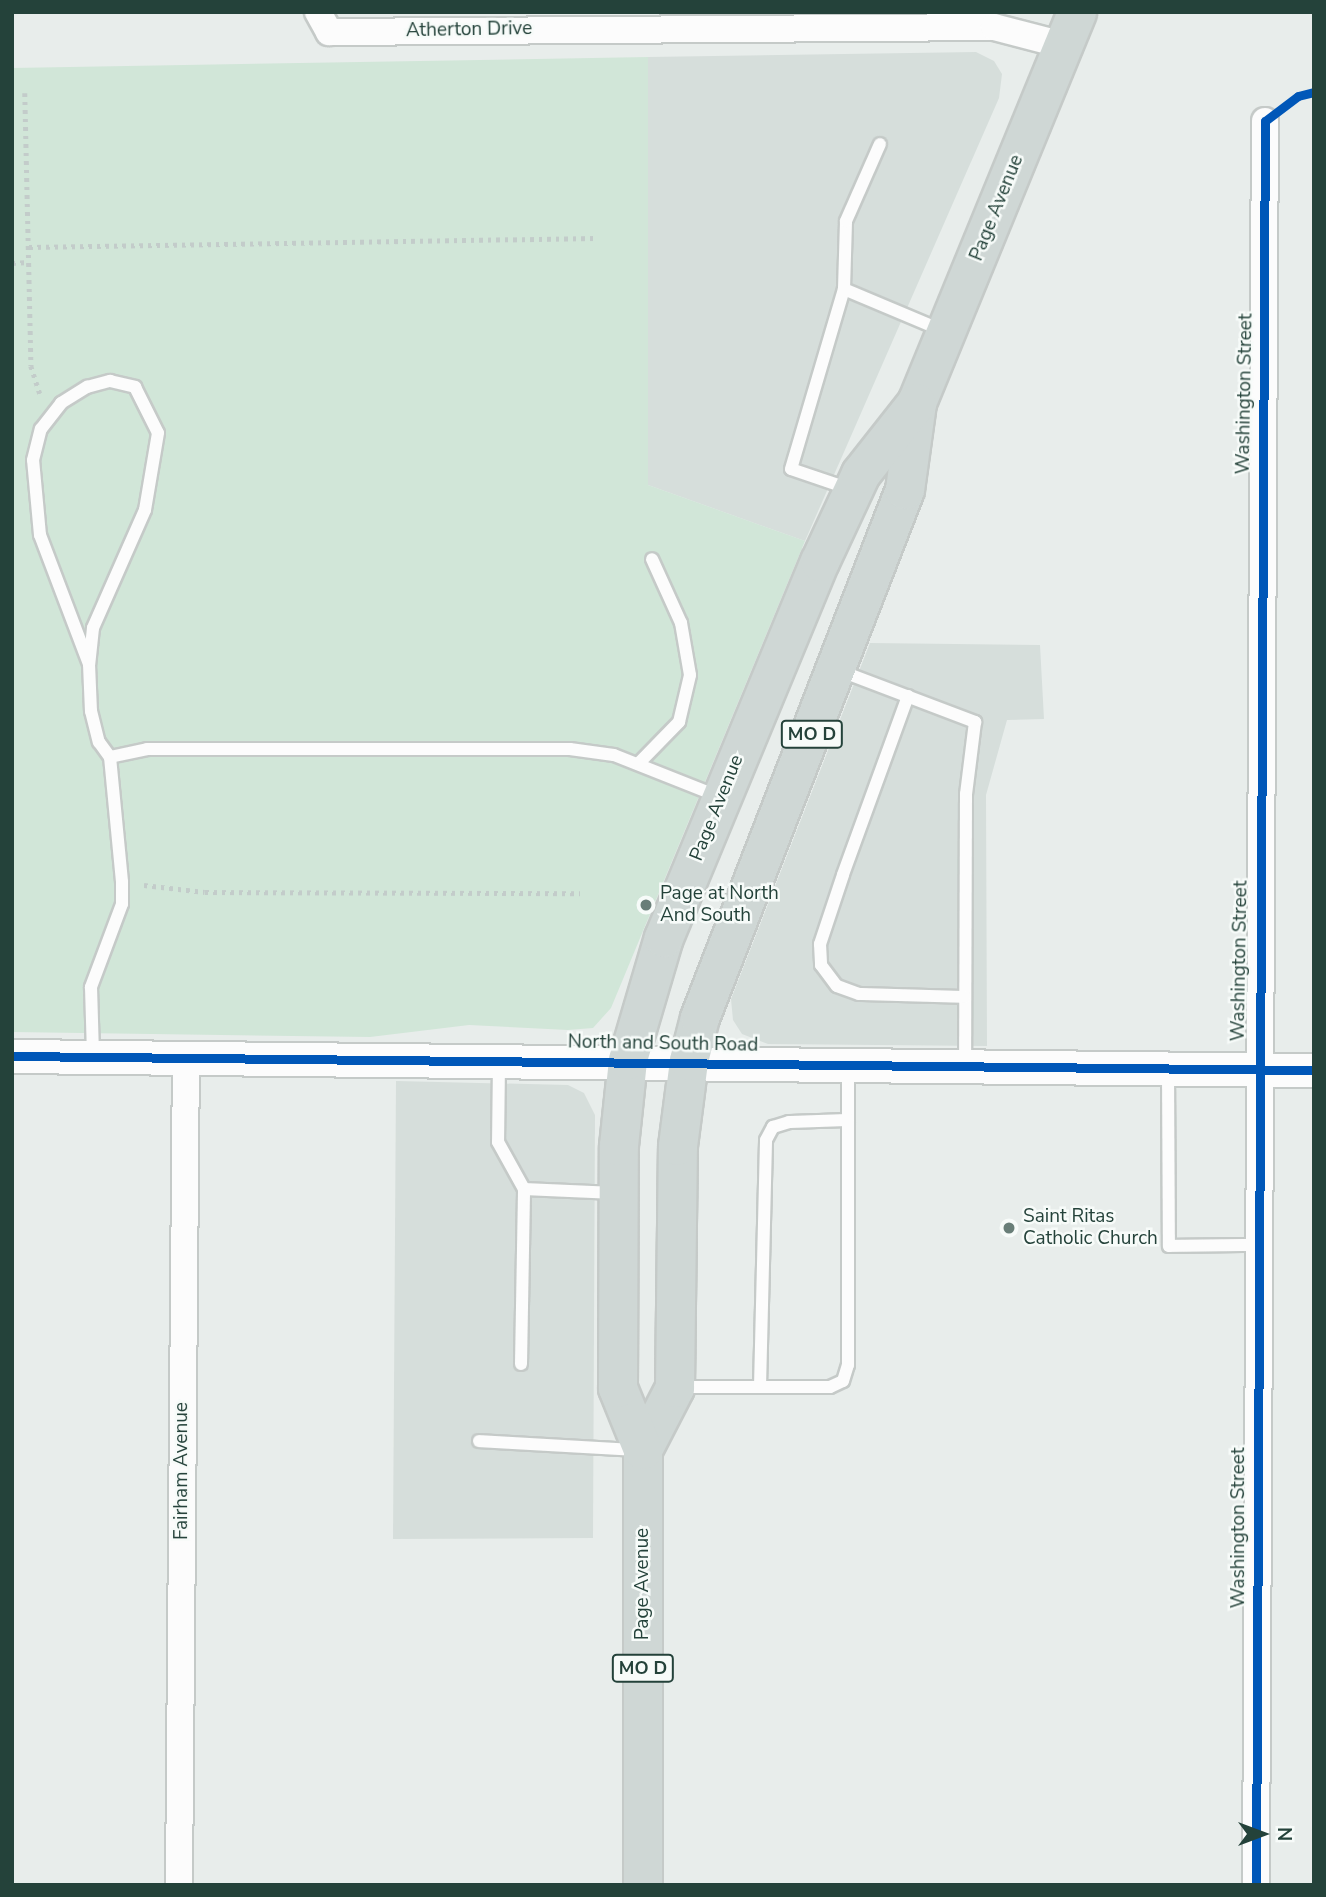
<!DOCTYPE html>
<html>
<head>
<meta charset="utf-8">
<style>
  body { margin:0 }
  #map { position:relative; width:1326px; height:1897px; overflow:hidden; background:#e8edeb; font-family:"Nunito Sans",sans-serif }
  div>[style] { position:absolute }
  .built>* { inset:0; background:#d6dedb }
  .green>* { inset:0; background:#d1e6d8 }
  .path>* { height:4.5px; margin-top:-2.25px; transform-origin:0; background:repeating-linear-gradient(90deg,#c3ccca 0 3.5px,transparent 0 8.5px) }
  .roads { filter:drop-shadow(2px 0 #c5cac8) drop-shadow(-2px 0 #c5cac8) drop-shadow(0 2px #c5cac8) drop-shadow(0 -2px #c5cac8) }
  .service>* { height:12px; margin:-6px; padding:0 6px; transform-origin:6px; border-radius:6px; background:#fcfcfc }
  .minor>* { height:26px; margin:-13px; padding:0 13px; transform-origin:13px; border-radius:13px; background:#fcfcfc }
  .tertiary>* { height:33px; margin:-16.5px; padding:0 16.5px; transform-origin:16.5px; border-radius:16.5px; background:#fcfcfc }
  .primary>* { height:38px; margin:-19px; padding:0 19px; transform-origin:19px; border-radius:19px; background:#cfd7d5 }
  .cycleway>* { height:9px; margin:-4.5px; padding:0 4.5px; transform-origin:4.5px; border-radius:4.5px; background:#0057b8 }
  .dots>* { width:19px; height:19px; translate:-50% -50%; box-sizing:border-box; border:4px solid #f7fbf9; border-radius:50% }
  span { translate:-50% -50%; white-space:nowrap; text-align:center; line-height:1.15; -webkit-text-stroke:5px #f7fbf9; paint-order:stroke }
  .shield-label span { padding:2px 5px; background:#f7fbf9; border:2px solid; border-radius:5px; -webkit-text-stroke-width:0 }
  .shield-label { font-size:18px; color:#24423a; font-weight:700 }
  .street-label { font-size:19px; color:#24423a }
  .poi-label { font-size:19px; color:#24423a }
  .left { translate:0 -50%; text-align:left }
  .frame { position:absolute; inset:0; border:14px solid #24423a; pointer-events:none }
  .north { position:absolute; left:1228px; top:1799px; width:70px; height:70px; -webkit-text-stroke:5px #f7fbf9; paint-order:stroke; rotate:90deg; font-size:19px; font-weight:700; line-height:28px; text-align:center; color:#24423a }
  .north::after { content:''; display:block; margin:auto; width:24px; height:32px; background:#24423a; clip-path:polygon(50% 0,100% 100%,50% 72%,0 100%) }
</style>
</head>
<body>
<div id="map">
  <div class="built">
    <div style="clip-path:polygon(976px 52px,994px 61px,1002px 74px,999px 98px,805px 541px,648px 485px,648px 57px)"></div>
    <div style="clip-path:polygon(870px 643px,1040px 645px,1044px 719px,1007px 720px,986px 795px,987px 1046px,768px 1044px,742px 1034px,733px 1020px,731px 999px)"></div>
    <div style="clip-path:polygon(396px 1081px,568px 1085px,584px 1093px,595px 1115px,593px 1538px,393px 1539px)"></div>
  </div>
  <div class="green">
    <div style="clip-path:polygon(648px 57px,648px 485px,805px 541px,611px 1008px,593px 1028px,568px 1030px,469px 1025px,370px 1037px,12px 1032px,12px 68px)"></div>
  </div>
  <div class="path">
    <div style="left:25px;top:93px;width:273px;rotate:88.7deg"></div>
    <div style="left:31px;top:366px;width:29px;rotate:72deg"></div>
    <div style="left:29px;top:247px;width:567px;rotate:-0.91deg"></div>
    <div style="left:12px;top:263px;width:17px;rotate:-3deg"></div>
    <div style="left:144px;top:885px;width:61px;rotate:6.5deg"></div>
    <div style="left:205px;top:892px;width:375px;rotate:0.2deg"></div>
  </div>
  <div class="roads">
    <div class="service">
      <div style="left:844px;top:289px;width:108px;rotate:22.8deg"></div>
      <div style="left:850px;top:489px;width:62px;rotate:-161.3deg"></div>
      <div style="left:791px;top:469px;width:188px;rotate:-73.6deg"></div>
      <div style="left:844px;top:289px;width:68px;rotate:-88.3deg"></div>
      <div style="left:846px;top:221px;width:84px;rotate:-66.2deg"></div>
      <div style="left:89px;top:664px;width:138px;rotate:-110.8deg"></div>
      <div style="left:40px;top:535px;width:75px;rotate:-95.3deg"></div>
      <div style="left:33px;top:460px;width:32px;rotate:-76deg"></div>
      <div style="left:41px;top:429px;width:33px;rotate:-52deg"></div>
      <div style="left:61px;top:403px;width:31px;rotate:-32deg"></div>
      <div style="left:87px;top:387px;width:24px;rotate:-15deg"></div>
      <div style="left:110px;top:381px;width:26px;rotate:13deg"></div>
      <div style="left:135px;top:387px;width:51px;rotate:63.4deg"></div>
      <div style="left:158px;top:433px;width:78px;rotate:99.6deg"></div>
      <div style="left:145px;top:510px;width:129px;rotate:113.8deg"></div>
      <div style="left:93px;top:628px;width:36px;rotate:96deg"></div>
      <div style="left:89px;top:664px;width:47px;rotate:87.6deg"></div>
      <div style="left:91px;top:711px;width:32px;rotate:76deg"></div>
      <div style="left:99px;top:742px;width:19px;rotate:54deg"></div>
      <div style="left:110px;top:757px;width:126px;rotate:84.5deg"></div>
      <div style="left:122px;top:882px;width:22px;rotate:90deg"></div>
      <div style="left:122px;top:904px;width:89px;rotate:110.5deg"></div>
      <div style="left:91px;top:987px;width:69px;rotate:88.3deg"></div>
      <div style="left:838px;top:670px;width:147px;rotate:20.8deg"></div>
      <div style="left:975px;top:722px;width:73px;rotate:97.1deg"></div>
      <div style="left:966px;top:794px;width:270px;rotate:90.2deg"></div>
      <div style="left:908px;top:696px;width:190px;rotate:110deg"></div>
      <div style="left:843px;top:875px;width:73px;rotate:108.4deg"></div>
      <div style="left:820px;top:944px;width:21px;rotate:87deg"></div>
      <div style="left:821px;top:965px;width:26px;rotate:53deg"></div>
      <div style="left:837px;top:986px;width:23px;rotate:20deg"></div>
      <div style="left:859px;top:994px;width:106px;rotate:1.6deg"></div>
      <div style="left:110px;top:757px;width:38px;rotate:-12deg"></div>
      <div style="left:147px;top:749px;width:423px"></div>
      <div style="left:570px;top:749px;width:44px;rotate:7.8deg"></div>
      <div style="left:614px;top:755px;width:114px;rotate:21.6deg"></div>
      <div style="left:638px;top:764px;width:59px;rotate:-45.7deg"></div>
      <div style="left:679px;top:722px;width:48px;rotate:-76.8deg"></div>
      <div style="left:690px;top:675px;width:53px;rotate:-99.8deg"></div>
      <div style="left:681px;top:623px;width:70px;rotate:-114.4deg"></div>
      <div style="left:499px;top:1063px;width:79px;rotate:90.7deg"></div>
      <div style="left:498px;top:1142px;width:54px;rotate:61deg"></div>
      <div style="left:524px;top:1189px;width:91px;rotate:2.5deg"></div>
      <div style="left:1168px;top:1071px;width:175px;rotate:89.7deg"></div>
      <div style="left:1169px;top:1246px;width:88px;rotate:-0.7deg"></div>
      <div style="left:521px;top:1364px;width:175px;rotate:-89deg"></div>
      <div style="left:680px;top:1387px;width:150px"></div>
      <div style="left:830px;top:1387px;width:14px;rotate:-25deg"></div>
      <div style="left:843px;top:1381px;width:17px;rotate:-73deg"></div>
      <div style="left:848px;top:1365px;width:301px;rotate:-90deg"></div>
      <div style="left:760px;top:1387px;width:247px;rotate:-88.6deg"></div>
      <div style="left:766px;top:1140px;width:15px;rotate:-62deg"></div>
      <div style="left:773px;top:1127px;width:17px;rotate:-17deg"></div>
      <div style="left:789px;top:1122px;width:59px;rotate:-1.9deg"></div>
      <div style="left:479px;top:1441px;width:157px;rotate:3.3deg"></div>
    </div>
    <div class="minor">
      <div style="left:318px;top:12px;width:23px;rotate:61deg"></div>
      <div style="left:329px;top:32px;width:665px;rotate:-0.43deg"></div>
      <div style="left:994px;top:27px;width:71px;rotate:14.6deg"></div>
      <div style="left:179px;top:1885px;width:827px;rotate:-89.52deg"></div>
      <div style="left:1256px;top:1885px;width:1764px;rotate:-89.71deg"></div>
    </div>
    <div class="tertiary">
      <div style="left:12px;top:1056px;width:1302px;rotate:0.62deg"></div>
    </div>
    <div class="primary">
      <div style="left:643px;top:1450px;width:70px;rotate:-62.7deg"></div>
      <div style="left:675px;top:1388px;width:242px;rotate:-89.3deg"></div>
      <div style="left:678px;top:1146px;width:86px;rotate:-82.6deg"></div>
      <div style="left:689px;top:1061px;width:44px;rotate:-75.7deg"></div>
      <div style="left:700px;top:1018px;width:566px;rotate:-68.78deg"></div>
      <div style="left:905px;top:490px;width:88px;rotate:-82.1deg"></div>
      <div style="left:917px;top:403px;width:422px;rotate:-67.7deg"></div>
      <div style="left:643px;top:1885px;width:435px;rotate:-90deg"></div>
      <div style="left:643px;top:1450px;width:67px;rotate:-112deg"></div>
      <div style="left:618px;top:1388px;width:242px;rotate:-89.8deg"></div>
      <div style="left:619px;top:1146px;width:86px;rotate:-84deg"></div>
      <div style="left:628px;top:1060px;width:127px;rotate:-73.6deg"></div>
      <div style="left:664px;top:938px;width:407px;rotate:-67.5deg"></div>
      <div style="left:820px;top:562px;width:97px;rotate:-65deg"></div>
      <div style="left:861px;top:474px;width:90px;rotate:-51.7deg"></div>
    </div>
  </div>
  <div class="cycleway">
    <div style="left:12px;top:1056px;width:1302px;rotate:0.62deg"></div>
    <div style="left:1256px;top:1885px;width:1764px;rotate:-89.71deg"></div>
    <div style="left:1265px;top:121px;width:41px;rotate:-37.1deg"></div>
    <div style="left:1298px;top:96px;width:16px;rotate:-14deg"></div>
  </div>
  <div class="dots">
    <div style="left:646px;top:905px;background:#697e78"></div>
    <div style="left:1009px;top:1228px;background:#697e78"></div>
  </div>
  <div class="shield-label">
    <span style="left:812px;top:734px">MO D</span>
    <span style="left:643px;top:1668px">MO D</span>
  </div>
  <div class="street-label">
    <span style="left:469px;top:30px;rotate:-1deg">Atherton Drive</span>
    <span style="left:997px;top:208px;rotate:-68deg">Page Avenue</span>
    <span style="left:1245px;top:394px;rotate:-89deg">Washington Street</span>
    <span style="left:717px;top:808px;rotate:-68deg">Page Avenue</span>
    <span style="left:1240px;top:961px;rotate:-89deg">Washington Street</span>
    <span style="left:663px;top:1044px;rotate:1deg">North and South Road</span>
    <span style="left:182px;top:1471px;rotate:-90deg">Fairham Avenue</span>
    <span style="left:1239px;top:1528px;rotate:-90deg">Washington Street</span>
    <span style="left:643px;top:1584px;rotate:-90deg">Page Avenue</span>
  </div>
  <div class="poi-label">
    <span class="left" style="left:660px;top:905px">Page at North<br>And South</span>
    <span class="left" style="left:1023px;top:1228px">Saint Ritas<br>Catholic Church</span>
  </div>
  <div class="frame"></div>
  <div class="north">N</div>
</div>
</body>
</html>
